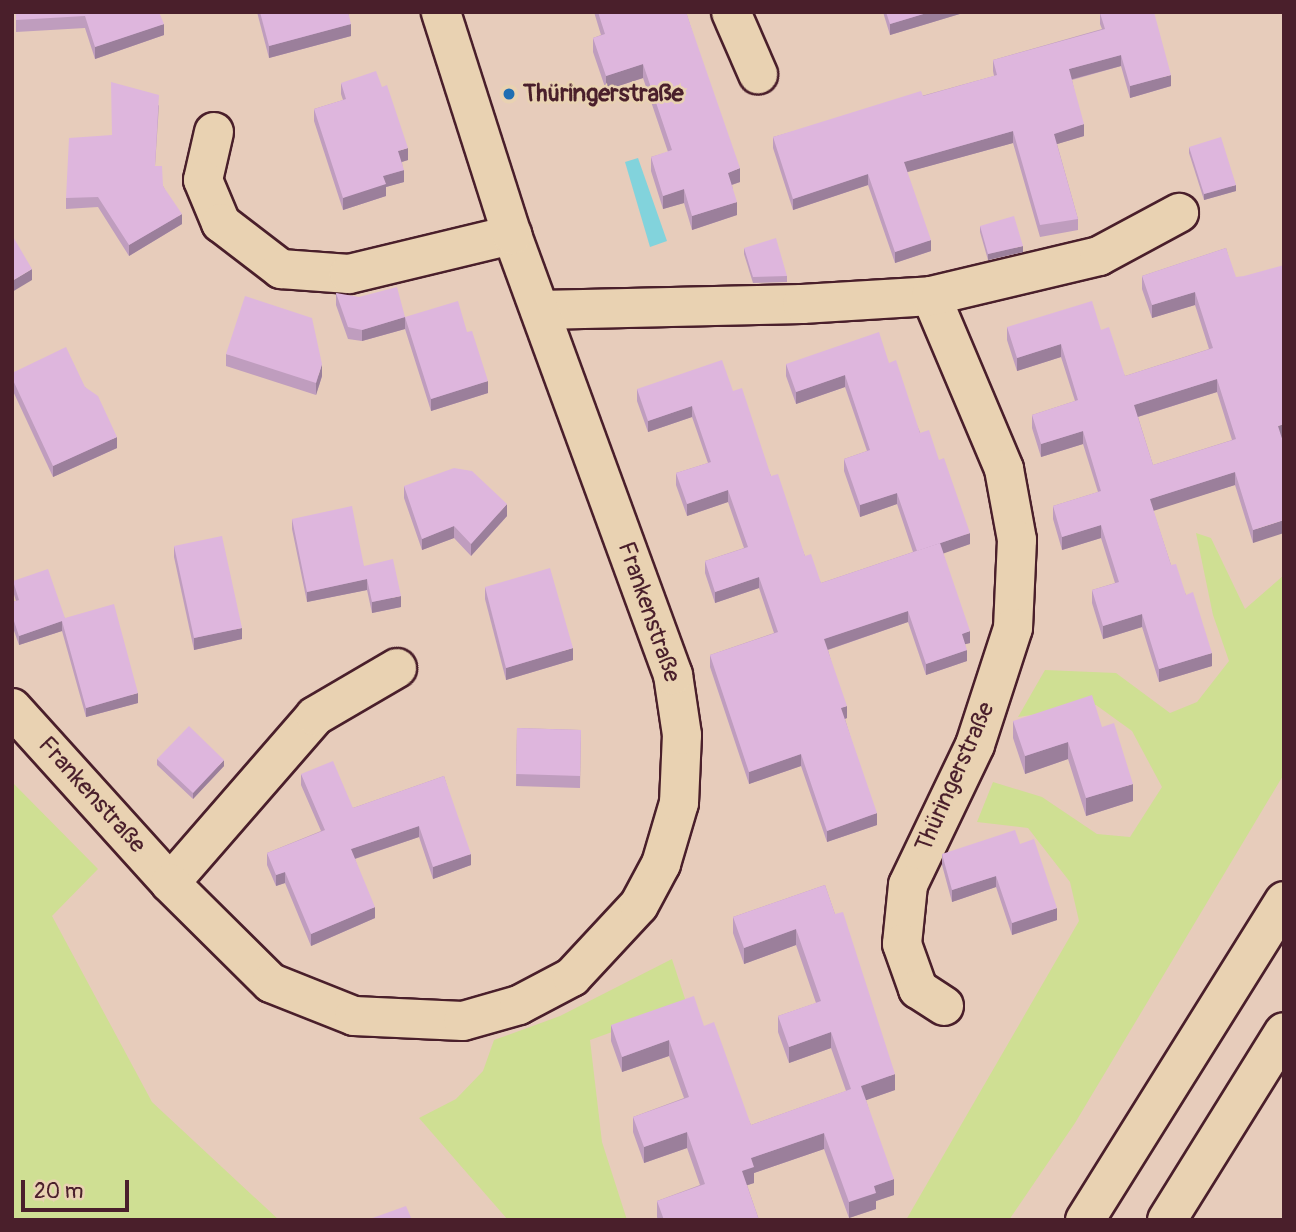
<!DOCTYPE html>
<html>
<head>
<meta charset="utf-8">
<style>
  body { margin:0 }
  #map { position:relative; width:1296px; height:1232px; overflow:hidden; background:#e7ccbb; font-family:Pangolin,sans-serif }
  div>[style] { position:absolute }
  .green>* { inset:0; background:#cfdf93 }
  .water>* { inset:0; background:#82d3dc }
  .roads { filter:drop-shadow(2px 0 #4a1f2b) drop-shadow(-2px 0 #4a1f2b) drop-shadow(0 2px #4a1f2b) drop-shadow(0 -2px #4a1f2b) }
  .minor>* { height:38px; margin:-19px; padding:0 19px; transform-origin:19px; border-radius:19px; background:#e9d2b2 }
  .tertiary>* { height:38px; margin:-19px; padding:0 19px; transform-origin:19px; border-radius:19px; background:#e9d2b2 }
  .trunk>* { height:38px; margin:-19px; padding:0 19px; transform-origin:19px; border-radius:19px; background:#e9d2b2 }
  .wall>* { inset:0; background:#bf9dbe }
  .shaded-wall>* { inset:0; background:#9b7f9b }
  .building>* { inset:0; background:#deb6dd }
  .dots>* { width:19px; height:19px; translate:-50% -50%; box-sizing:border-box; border:4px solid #e9d2b2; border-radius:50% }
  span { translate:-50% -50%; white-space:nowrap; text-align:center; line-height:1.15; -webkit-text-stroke:5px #e9d2b2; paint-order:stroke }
  .poi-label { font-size:24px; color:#4a1f2b; font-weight:700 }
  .left { translate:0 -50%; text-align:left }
  .street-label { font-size:24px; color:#4a1f2b }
  .frame { position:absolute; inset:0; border:14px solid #4a1f2b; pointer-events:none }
  .scale { position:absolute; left:21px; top:1180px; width:108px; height:32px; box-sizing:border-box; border:4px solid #4a1f2b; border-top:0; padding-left:9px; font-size:21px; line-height:24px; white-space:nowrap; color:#4a1f2b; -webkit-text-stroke:5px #e9d2b2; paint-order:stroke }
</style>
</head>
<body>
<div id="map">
  <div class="green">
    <div style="clip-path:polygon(1196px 533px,1211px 538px,1245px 609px,1284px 575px,1284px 774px,1075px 1123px,1009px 1220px,906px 1220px,1079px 921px,1070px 882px,1028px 828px,977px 822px,993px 782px,1042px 797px,1097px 834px,1130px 837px,1162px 787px,1132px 731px,1096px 705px,1018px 717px,1045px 670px,1116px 673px,1170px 713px,1197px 702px,1229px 661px,1213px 615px)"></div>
    <div style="clip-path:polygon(12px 782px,98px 869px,52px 916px,152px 1102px,279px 1220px,12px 1220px)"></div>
    <div style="clip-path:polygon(672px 959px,687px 1005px,590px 1040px,602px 1142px,627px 1220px,508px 1220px,419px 1118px,456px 1099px,483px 1071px,494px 1040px,560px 1016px)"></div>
  </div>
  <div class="water">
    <div style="clip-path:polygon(638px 158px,667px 241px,650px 247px,625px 162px)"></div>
  </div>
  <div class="roads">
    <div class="minor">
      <div style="left:731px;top:12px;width:68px;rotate:66.5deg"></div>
      <div style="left:214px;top:132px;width:49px;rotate:102.9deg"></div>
      <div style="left:203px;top:180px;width:47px;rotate:67.3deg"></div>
      <div style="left:221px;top:223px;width:76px;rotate:37.5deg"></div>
      <div style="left:281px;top:269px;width:68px;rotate:4.2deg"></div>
      <div style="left:349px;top:274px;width:168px;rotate:-13.5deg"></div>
      <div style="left:931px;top:296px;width:188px;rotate:67.1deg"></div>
      <div style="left:1004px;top:469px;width:72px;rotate:79.6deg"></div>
      <div style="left:1017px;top:540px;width:88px;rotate:92.6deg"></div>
      <div style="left:1013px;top:628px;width:123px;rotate:108deg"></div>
      <div style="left:975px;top:745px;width:155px;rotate:115.6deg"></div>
      <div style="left:908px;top:885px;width:59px;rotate:95.8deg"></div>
      <div style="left:902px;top:944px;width:48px;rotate:70.4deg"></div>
      <div style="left:918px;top:989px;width:31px;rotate:33deg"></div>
      <div style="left:540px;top:310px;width:262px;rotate:-1.3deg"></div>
      <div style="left:802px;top:304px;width:129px;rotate:-3.5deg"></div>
      <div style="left:931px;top:296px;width:173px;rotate:-13.4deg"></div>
      <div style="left:1099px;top:256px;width:91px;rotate:-28.3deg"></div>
      <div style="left:170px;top:883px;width:221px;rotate:-49deg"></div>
      <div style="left:315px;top:716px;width:95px;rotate:-30.3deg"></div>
    </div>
    <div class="tertiary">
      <div style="left:12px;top:708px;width:236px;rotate:47.9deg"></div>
      <div style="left:170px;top:883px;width:142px;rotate:44.7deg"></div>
      <div style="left:271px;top:983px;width:89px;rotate:21.7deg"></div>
      <div style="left:354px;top:1016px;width:109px;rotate:2.6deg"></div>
      <div style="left:463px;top:1021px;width:58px;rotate:-15.9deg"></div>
      <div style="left:519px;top:1005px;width:60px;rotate:-27.8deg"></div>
      <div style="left:572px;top:977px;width:98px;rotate:-47.1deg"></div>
      <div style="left:639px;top:905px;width:47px;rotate:-61.8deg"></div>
      <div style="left:661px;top:864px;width:64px;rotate:-73.6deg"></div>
      <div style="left:679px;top:803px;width:68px;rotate:-87.5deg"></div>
      <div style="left:682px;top:735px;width:61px;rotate:-98.5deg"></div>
      <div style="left:673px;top:675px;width:469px;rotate:-110.1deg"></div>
      <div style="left:512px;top:235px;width:234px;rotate:-107.7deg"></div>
    </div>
    <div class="trunk">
      <div style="left:1085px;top:1220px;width:376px;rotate:-58deg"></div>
      <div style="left:1167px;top:1220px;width:221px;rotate:-58.1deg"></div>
    </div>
  </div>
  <div class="wall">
    <div style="clip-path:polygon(16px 12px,159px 12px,164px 35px,95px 59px,85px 28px,16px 32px)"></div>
    <div style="clip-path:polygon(257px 12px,348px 12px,351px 36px,269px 58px)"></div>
    <div style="clip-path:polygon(594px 12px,686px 12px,740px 182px,732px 185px,737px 215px,692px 230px,684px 203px,663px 209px,651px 171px,651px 157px,668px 152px,643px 78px,606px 90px,593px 52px,593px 38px,601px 35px)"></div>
    <div style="clip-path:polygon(883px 12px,963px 12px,963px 13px,890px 35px)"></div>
    <div style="clip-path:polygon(1100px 13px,1171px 86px,1130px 98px,1121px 66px,1072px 80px,1084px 136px,1057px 144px,1078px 219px,1078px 230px,1040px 237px,1013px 143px,907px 172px,931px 251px,895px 263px,868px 185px,793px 210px,773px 148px,773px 137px,994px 76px,993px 71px,993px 60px,1102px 29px,1100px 24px)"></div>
    <div style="clip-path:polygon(341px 83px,408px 160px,402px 162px,404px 182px,386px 187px,386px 196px,343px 210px,314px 121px,314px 109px,343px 100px,341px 94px)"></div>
    <div style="clip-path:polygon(159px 105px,155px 166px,163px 186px,182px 224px,129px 256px,98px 207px,66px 209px,66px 198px,112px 135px)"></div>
    <div style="clip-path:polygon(1189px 147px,1236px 191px,1204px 200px,1189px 153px)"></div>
    <div style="clip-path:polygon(980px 226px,1023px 252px,988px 260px,980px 232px)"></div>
    <div style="clip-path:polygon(744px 248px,787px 276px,787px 282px,753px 283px,744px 254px)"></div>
    <div style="clip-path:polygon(evenodd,1226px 248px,1281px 437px,1253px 543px,1235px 485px,1153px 510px,1171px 565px,1186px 595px,1212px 666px,1159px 682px,1142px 627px,1103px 639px,1092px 603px,1092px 590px,1115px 583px,1101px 538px,1062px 550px,1053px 519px,1053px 506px,1098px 492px,1083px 444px,1041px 457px,1032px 428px,1032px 415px,1075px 401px,1061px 357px,1017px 371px,1007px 340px,1007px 327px,1101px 330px,1125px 376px,1209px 349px,1195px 305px,1152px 318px,1142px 289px,1142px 276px,1226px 248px,1217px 392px,1232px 440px,1153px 465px,1138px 417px,1217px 392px)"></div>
    <div style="clip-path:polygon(336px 293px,405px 317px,467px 332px,488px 393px,431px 411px,405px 329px,362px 341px,348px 339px,336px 305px)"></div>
    <div style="clip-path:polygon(226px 354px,322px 376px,316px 395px,226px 366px)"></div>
    <div style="clip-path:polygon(889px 363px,970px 544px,943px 553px,970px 643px,965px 644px,967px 661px,926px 675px,908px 622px,828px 650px,847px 718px,845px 719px,877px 825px,827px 842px,801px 766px,749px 784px,710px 667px,710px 655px,774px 633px,759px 588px,715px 603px,705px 573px,705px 561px,744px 548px,728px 502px,687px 516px,676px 485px,676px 473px,708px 463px,692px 417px,648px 432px,637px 401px,637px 389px,733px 391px,771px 476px,805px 556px,821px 583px,913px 552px,897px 504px,860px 517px,844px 471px,844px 459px,867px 451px,845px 387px,796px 404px,786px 376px,786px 364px)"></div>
    <div style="clip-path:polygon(12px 373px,85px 387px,117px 448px,53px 477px,12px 389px)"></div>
    <div style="clip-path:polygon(404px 486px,507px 516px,471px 556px,454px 538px,422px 550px,404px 498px)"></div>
    <div style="clip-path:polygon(292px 519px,364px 566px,401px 607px,372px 613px,367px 590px,307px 602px,292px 529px)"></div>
    <div style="clip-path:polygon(174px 546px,242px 639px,194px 650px,174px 557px)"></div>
    <div style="clip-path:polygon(13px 581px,65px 618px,138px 703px,86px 717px,62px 631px,19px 645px,12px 625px,12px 602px,16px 601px,13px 591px)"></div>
    <div style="clip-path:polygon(485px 587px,573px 660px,506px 680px,485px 599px)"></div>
    <div style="clip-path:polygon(1013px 721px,1102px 727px,1133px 801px,1086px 816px,1068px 759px,1025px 774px,1013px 738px)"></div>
    <div style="clip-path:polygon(517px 728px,581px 730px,580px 788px,516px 786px)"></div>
    <div style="clip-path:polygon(157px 759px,224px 766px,193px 799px,157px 765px)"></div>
    <div style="clip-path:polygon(301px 774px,353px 808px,444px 776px,471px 865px,433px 879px,419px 837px,355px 859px,375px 918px,311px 946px,285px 883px,276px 886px,267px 865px,267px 853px,321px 831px,301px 785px)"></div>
    <div style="clip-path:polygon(1020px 844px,1057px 920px,1012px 935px,996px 887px,952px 902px,942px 865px,942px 854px)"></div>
    <div style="clip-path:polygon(825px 885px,895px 1090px,866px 1100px,894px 1195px,876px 1201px,876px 1209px,849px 1218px,824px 1149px,754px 1173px,754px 1183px,747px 1185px,759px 1220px,658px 1220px,657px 1217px,657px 1201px,700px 1185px,687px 1148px,644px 1163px,633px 1132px,633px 1117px,684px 1098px,669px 1056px,622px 1072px,611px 1041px,611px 1025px,704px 1026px,751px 1125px,846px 1091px,831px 1048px,789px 1063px,778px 1032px,778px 1016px,816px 1003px,796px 945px,744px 964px,733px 933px,733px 917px)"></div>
  </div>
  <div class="shaded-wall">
    <div style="clip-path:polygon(930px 12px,963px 13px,890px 35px,890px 24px)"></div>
    <div style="clip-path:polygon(164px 24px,164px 35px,95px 59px,95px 47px)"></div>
    <div style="clip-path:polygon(351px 24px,351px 36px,269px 58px,269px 46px)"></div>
    <div style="clip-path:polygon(1121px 55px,1121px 66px,1069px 80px,1069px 69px)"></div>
    <div style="clip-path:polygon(643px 64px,643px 78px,606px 90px,606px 76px)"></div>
    <div style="clip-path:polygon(1171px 75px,1171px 86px,1130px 98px,1130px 86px)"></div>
    <div style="clip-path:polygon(1084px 124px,1084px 136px,1054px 145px,1054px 134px)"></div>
    <div style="clip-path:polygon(1013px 131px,1013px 143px,904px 173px,904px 162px)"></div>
    <div style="clip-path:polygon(408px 148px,408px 160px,398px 163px,398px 151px)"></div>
    <div style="clip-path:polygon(740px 168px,740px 182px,728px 186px,728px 173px)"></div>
    <div style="clip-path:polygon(404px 170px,404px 182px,386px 187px,386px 196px,343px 210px,343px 198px,383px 176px)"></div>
    <div style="clip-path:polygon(868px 174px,868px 185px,793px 210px,793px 199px)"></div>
    <div style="clip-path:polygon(1236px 185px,1236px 191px,1204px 200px,1204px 194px)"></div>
    <div style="clip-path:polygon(684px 189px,684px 203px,663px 209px,663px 196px)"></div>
    <div style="clip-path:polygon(737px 202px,737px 215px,692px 230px,692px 216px)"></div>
    <div style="clip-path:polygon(182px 214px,182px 224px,129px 256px,129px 245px)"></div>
    <div style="clip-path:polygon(931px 240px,931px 251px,895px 263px,895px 252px)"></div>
    <div style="clip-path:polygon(1023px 246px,1023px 252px,988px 260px,988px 254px)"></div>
    <div style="clip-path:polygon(32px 269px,32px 280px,12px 292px,12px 281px)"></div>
    <div style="clip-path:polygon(1195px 292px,1195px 305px,1152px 318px,1152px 305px)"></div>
    <div style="clip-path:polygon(405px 317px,405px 329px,362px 341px,362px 330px)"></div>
    <div style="clip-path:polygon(1061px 344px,1061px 357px,1017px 371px,1017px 358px)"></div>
    <div style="clip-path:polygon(322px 364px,322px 376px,316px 395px,316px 383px)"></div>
    <div style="clip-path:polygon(845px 375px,845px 387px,796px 404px,796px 392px)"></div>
    <div style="clip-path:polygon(1217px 379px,1217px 392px,1134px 418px,1134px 405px)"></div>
    <div style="clip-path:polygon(488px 381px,488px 393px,431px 411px,431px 399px)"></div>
    <div style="clip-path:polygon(692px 406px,692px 417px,648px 432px,648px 421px)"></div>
    <div style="clip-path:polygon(1284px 424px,1284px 437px,1278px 439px,1278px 426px)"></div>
    <div style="clip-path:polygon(1083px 431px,1083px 444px,1041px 457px,1041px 444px)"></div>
    <div style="clip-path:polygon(117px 437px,117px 448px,53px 477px,53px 466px)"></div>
    <div style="clip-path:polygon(1235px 472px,1235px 485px,1150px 512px,1150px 499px)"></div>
    <div style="clip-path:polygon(728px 490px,728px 502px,687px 516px,687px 504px)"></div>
    <div style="clip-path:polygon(897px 493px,897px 504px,860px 517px,860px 505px)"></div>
    <div style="clip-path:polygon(507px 504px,507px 516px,471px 556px,471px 544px)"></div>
    <div style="clip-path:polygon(1284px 520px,1284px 533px,1253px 543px,1253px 530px)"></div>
    <div style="clip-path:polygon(1101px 525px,1101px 538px,1062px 550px,1062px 537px)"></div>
    <div style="clip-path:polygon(454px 526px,454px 538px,422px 550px,422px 539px)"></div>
    <div style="clip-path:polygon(970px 533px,970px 544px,917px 563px,917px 551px)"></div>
    <div style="clip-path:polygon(759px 577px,759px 588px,715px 603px,715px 592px)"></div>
    <div style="clip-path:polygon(367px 579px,367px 590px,307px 602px,307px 592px)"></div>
    <div style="clip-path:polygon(401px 596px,401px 607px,372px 613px,372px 602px)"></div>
    <div style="clip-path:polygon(908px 611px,908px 622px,824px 651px,824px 639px)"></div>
    <div style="clip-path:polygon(1142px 614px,1142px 627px,1103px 639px,1103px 626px)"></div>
    <div style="clip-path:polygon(62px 621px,62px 631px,19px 645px,19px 636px)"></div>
    <div style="clip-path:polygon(242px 628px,242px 639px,194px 650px,194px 638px)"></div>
    <div style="clip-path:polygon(970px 631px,970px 643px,962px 645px,962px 634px)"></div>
    <div style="clip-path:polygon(573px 648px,573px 660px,506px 680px,506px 668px)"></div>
    <div style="clip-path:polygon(967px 650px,967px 661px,926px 675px,926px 664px)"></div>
    <div style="clip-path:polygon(1212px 653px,1212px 666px,1159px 682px,1159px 669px)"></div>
    <div style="clip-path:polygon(138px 693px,138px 703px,86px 717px,86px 708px)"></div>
    <div style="clip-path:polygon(847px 706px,847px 718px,841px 720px,841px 708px)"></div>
    <div style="clip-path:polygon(1068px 742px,1068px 759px,1025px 774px,1025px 756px)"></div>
    <div style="clip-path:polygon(801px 754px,801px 766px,749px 784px,749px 772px)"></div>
    <div style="clip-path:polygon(224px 760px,224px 766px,193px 799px,193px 793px)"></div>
    <div style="clip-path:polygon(1133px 784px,1133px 801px,1086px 816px,1086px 798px)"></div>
    <div style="clip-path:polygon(877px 813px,877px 825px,827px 842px,827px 831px)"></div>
    <div style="clip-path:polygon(419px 826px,419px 837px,351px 860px,351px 849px)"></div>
    <div style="clip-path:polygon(471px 854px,471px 865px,433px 879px,433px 867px)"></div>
    <div style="clip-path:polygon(285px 872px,285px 883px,276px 886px,276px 875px)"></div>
    <div style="clip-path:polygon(996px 876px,996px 887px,952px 902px,952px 890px)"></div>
    <div style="clip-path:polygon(375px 907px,375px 918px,311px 946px,311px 934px)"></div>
    <div style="clip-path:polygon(1057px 908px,1057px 920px,1012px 935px,1012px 923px)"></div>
    <div style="clip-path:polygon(796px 929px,796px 945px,744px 964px,744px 948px)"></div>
    <div style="clip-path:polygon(831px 1032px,831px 1048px,789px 1063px,789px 1047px)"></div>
    <div style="clip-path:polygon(669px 1040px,669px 1056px,622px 1072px,622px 1057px)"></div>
    <div style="clip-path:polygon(895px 1074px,895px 1090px,861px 1102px,861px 1086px)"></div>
    <div style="clip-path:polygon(687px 1132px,687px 1148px,644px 1163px,644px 1147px)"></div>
    <div style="clip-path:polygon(824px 1133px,824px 1149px,754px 1173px,754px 1183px,742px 1187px,742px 1171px,751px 1158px)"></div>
    <div style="clip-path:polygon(894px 1179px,894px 1195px,876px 1201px,876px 1209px,849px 1218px,849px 1202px,874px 1186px)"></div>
  </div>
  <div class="building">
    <div style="clip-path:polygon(16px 12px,159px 12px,164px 24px,95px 47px,85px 16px,16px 20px)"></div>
    <div style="clip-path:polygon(260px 12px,348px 12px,351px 24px,269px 46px)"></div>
    <div style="clip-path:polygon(598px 12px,686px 12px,740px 168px,728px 173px,737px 202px,692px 216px,684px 189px,663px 196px,651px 157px,672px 150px,643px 64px,606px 76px,593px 38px,605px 34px)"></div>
    <div style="clip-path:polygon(886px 12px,930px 12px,890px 24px)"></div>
    <div style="clip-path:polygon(1103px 12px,1154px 12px,1171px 75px,1130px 86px,1121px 55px,1069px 69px,1084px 124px,1054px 134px,1078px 219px,1040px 225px,1013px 131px,904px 162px,931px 240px,895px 252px,868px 174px,793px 199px,773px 137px,921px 91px,923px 96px,997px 75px,993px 60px,1105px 29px,1100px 13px)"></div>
    <div style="clip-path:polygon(376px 71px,382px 87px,387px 85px,408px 148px,398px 151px,404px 170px,383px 176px,386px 184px,343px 198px,314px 109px,346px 99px,341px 83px)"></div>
    <div style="clip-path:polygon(111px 82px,159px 95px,155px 166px,162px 166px,163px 186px,182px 214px,129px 245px,98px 197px,66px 198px,69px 138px,112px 135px)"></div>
    <div style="clip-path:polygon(1221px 137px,1236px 185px,1204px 194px,1189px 147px)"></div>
    <div style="clip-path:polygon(1014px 216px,1023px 246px,988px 254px,980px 226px)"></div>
    <div style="clip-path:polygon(12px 235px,32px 269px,12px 281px)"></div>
    <div style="clip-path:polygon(776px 238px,787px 276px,753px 277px,744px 248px)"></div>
    <div style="clip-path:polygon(evenodd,1226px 248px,1236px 277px,1244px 276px,1284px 265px,1284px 424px,1278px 426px,1284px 445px,1284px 520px,1253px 530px,1235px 472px,1150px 499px,1171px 565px,1176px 564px,1186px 595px,1193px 592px,1212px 653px,1159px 669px,1142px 614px,1103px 626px,1092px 590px,1119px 582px,1101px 525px,1062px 537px,1053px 506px,1101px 491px,1083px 431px,1041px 444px,1032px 415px,1078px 400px,1061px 344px,1017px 358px,1007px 327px,1092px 301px,1101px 330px,1109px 327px,1125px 376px,1213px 348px,1195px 292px,1152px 305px,1142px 276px,1226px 248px,1217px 379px,1236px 439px,1153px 465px,1134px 405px,1217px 379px)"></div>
    <div style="clip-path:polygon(397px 287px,405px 317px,362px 330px,348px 327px,336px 293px,359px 297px)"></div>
    <div style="clip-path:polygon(245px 296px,312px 318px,322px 364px,316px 383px,226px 354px)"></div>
    <div style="clip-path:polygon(458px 301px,467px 332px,472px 331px,488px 381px,431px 399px,405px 317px)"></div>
    <div style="clip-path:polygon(879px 332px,889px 363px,896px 360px,920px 433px,929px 430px,939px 460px,944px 458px,970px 533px,917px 551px,897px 493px,860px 505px,844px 459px,870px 450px,845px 375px,796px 392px,786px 364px)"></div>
    <div style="clip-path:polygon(66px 347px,85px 387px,98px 396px,117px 437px,53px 466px,12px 378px,12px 373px)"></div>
    <div style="clip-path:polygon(722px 360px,733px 391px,742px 388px,771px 476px,778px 474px,805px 556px,811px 554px,821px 583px,940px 543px,970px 631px,962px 634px,967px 650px,926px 664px,908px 611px,824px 639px,847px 706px,841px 708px,877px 813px,827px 831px,801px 754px,749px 772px,710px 655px,778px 632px,759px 577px,715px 592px,705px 561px,748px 547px,728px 490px,687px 504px,676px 473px,711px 462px,692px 406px,648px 421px,637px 389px)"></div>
    <div style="clip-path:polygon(454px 468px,472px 471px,507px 504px,471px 544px,454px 526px,422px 539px,404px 486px)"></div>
    <div style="clip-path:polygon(352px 506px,364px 566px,393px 559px,401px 596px,372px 602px,367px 579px,307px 592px,292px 519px)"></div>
    <div style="clip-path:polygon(222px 536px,242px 628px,194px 638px,174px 546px)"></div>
    <div style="clip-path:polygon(550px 568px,573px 648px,506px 668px,485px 587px)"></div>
    <div style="clip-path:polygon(48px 569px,65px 618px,114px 604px,138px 693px,86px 708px,62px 621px,19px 636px,12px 615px,12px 602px,19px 600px,13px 581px)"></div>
    <div style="clip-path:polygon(1092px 695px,1102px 727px,1114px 723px,1133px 784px,1086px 798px,1068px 742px,1025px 756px,1013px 721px)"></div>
    <div style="clip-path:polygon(189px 726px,224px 760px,193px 793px,157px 759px)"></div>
    <div style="clip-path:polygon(517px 728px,581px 730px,580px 776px,516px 774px)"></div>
    <div style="clip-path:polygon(333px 761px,353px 808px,444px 776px,471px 854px,433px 867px,419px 826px,351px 849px,375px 907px,311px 934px,285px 872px,276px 875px,267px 853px,325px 830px,301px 774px)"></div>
    <div style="clip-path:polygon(1015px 830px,1020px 844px,1034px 839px,1057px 908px,1012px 923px,996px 876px,952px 890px,942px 854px)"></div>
    <div style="clip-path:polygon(825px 885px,835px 914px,843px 912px,895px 1074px,861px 1086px,894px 1179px,874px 1186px,876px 1193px,849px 1202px,824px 1133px,751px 1158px,754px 1167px,742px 1171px,759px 1220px,664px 1220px,657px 1201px,705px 1184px,687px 1132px,644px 1147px,633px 1117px,689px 1097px,669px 1040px,622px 1057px,611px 1025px,694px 996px,704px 1026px,714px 1022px,751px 1125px,851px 1089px,831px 1032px,789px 1047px,778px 1016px,821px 1001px,796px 929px,744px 948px,733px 917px)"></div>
    <div style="clip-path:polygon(406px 1206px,412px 1220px,367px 1220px)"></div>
  </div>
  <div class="dots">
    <div style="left:509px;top:94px;background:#1f6fb2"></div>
  </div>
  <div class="poi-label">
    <span class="left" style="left:523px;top:94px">Thüringerstraße</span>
  </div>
  <div class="street-label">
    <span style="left:649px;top:612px;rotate:71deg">Frankenstraße</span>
    <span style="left:955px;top:777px;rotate:-66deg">Thüringerstraße</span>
    <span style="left:92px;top:795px;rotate:48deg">Frankenstraße</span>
  </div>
  <div class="frame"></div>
  <div class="scale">20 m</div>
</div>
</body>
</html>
